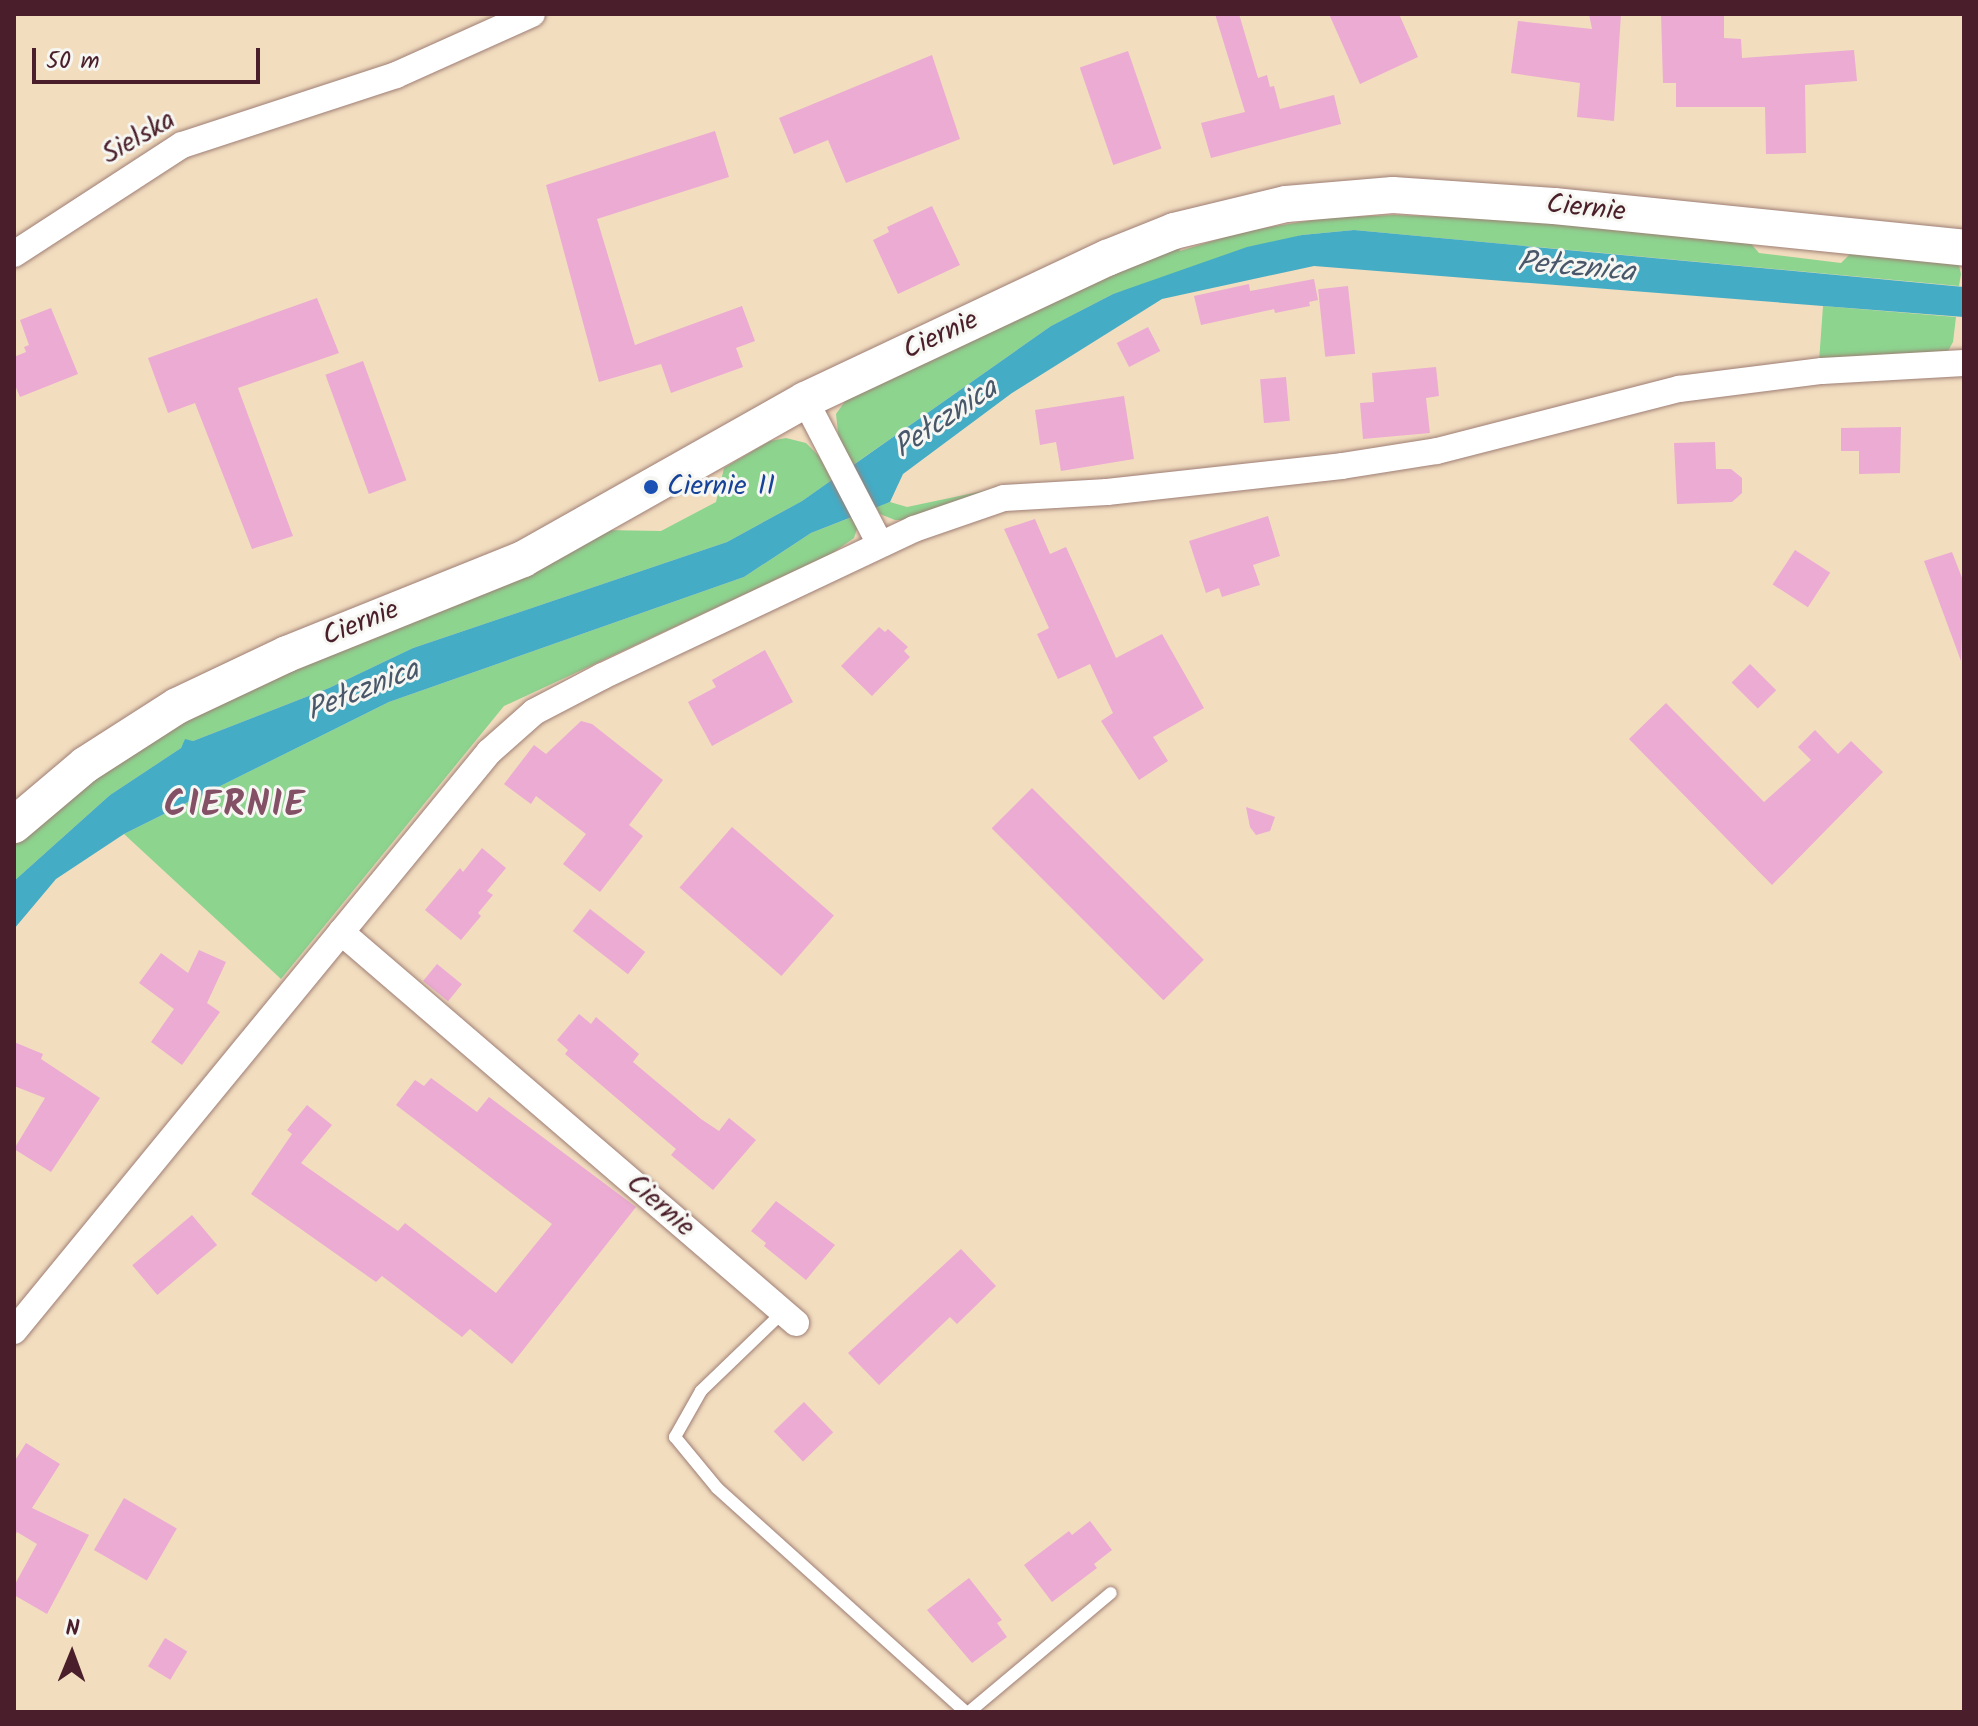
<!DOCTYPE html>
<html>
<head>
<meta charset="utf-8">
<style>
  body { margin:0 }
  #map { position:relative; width:1978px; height:1726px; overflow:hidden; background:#f2ddbf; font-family:Kalam,sans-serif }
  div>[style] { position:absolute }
  .green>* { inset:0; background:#8dd48f }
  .water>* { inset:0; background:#45acc5 }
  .building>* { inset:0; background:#ecabd3; transform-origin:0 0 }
  .roads { filter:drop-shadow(0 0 2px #9e7e75) drop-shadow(0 0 2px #9e7e75) }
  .lane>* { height:12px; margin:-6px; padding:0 6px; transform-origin:6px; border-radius:6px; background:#fff }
  .street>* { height:26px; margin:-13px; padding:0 13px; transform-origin:13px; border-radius:13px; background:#fff }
  .secondary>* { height:36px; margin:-18px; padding:0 18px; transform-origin:18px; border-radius:18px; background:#fff }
  .dots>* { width:22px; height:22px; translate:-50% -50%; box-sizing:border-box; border:4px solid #f6f6f2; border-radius:50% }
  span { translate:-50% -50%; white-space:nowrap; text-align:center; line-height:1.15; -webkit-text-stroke:6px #f6f6f2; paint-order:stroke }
  .street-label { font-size:28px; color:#4a1f2b }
  .transit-label { font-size:28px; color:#164399 }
  .left { translate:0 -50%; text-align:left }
  .water-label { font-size:30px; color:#485769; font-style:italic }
  .district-label { font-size:36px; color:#835066; font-weight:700; letter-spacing:2px }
  .frame { position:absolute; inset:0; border:16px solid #4a1f2b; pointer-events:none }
  .north { position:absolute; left:32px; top:1614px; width:80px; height:80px; -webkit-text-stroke:6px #f6f6f2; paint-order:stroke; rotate:1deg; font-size:22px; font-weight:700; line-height:32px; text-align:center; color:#4a1f2b }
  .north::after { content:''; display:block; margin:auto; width:28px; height:36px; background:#4a1f2b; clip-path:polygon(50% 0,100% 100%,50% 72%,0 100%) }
  .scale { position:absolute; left:32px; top:48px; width:228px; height:36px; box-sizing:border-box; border:4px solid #4a1f2b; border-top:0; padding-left:10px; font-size:24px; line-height:28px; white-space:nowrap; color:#4a1f2b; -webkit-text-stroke:6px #f6f6f2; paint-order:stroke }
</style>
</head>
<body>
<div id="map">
  <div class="green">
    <i style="clip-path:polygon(1394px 215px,1499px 219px,1747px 239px,1759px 253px,1841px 263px,1854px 250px,1958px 261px,1961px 274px,1959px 286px,1354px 230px,1302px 235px,1113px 294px,1051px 326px,853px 465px,839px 441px,836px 414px,851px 393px,1178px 245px,1180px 251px,1245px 231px,1326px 218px)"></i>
    <i style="clip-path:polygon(1823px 306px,1956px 317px,1953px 342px,1948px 351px,1819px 362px)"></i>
    <i style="clip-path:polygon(786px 438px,806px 443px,819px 456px,832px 480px,802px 501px,727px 542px,413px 648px,329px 688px,193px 741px,185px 740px,181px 748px,110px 795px,14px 881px,14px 844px,54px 808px,182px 719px,602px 530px,661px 531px,716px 502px,724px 468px,770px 441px)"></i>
    <i style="clip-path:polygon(1002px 487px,910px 520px,895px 520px,880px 514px,876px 507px,890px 502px,907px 507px)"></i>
    <i style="clip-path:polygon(852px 517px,858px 526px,854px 538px,831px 554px,504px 706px,281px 979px,124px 834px,389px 702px,744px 577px,811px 533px)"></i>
  </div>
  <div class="water">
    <i style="clip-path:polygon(1354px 230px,1964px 287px,1964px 317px,1314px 266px,1162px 299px,1012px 393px,903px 474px,890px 502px,811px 533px,744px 577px,389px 702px,124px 834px,56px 879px,14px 929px,14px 881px,110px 795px,181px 748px,185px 739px,193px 741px,329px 688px,413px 648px,727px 542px,802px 501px,1051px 326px,1113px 294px,1247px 247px,1302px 235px)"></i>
  </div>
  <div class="building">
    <i style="clip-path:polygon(1215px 14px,1239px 14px,1258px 78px,1267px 75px,1270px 87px,1274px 86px,1280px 109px,1334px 95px,1341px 124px,1211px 158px,1201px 123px,1245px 112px)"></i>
    <i style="clip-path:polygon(1329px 14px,1399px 14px,1418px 57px,1360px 84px)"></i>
    <i style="clip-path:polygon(1589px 14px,1621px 14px,1614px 121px,1577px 117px,1580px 83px,1511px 73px,1518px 21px,1592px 29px)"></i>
    <i style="clip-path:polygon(1661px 14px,1724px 14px,1724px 38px,1741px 39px,1742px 58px,1854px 50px,1857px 81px,1805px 85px,1806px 153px,1766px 154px,1765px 107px,1676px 107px,1676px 83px,1663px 83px)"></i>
    <i style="left:1128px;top:51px;width:103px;height:51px;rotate:71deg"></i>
    <i style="clip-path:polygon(932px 55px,960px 139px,846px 183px,828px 140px,794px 154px,779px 118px)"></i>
    <i style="clip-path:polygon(715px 131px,729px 177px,597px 219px,635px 345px,742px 306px,755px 341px,736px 348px,743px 367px,671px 393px,661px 364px,599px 382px,546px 185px)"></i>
    <i style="clip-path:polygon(932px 206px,960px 265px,898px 294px,873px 240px,889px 232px,887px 227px)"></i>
    <i style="clip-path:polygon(1314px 279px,1318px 300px,1309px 302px,1310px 306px,1275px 313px,1274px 309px,1201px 325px,1194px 296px,1249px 284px,1250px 291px)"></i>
    <i style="left:1348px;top:286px;width:68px;height:30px;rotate:84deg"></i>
    <i style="clip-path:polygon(317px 298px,339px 353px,238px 388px,293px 536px,252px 549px,195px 403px,168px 413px,148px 358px)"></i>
    <i style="clip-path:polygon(51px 308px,78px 374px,20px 397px,14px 383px,14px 357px,26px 352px,24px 347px,29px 345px,20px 320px)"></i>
    <i style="left:1148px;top:327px;width:27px;height:35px;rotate:63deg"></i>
    <i style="left:363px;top:361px;width:127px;height:40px;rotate:70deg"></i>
    <i style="clip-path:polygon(1436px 367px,1439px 396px,1426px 398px,1430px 433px,1363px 439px,1360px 403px,1374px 402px,1372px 373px)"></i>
    <i style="left:1286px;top:377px;width:44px;height:26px;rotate:85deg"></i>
    <i style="clip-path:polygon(1124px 396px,1134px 459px,1061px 471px,1056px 442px,1040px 445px,1035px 410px)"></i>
    <i style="clip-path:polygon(1901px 427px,1900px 473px,1859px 474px,1859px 451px,1841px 451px,1841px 428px)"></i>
    <i style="clip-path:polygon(1715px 442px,1716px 469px,1731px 469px,1742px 478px,1742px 493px,1732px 502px,1677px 504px,1674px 443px)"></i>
    <i style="clip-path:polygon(1268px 516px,1280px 556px,1253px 565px,1260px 585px,1222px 597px,1219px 588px,1206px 593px,1189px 541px)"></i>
    <i style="clip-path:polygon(1035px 519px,1050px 554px,1066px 547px,1116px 658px,1162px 634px,1204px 708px,1153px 737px,1168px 761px,1139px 780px,1101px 721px,1113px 713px,1090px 664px,1058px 679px,1037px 634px,1049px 628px,1004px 529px)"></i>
    <i style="left:1795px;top:550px;width:42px;height:41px;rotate:33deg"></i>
    <i style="clip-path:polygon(1952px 552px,1964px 583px,1961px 661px,1924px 561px)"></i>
    <i style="clip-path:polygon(879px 627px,885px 632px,888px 629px,908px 647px,904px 651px,910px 657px,872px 696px,841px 666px)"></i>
    <i style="clip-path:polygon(765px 650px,793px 702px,712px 746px,688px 702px,716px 687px,712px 680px)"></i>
    <i style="left:1750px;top:664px;width:37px;height:26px;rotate:45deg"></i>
    <i style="clip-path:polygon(1666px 703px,1764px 802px,1811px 760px,1798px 747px,1815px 730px,1838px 754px,1851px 741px,1883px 772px,1772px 885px,1629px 739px)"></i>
    <i style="clip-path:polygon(581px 721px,592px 724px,663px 780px,629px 825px,643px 836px,600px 892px,563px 864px,586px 834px,536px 796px,531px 804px,504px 784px,534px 745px,546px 754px)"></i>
    <i style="left:1032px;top:788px;width:243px;height:57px;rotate:45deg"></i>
    <i style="clip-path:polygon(1246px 807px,1275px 817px,1270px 831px,1256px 835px,1250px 827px)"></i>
    <i style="left:732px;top:827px;width:135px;height:80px;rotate:41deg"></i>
    <i style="clip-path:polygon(482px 848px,506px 868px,487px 891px,493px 895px,478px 913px,481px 916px,461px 940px,425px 910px,460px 868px,463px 872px)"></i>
    <i style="left:590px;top:909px;width:70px;height:28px;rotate:38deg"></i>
    <i style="clip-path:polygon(199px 950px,226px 962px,207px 1003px,220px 1012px,182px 1065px,151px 1042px,174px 1009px,139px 983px,161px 953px,188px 973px)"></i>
    <i style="left:437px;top:964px;width:32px;height:22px;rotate:39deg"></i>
    <i style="clip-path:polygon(579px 1014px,591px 1024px,596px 1017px,639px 1054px,633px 1062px,701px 1119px,719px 1131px,729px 1118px,756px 1140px,713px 1190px,671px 1155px,676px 1149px,565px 1054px,568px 1050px,557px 1040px)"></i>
    <i style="clip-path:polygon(14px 1042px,43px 1054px,41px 1059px,100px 1098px,51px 1172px,14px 1149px,45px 1098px,14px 1086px)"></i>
    <i style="clip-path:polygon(431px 1078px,477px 1112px,489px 1097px,636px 1207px,512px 1364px,470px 1329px,462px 1337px,382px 1276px,376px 1282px,251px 1194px,292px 1134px,287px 1130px,307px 1105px,332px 1125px,301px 1163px,398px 1231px,405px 1223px,496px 1293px,552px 1224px,396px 1105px,415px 1080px,424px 1086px)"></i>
    <i style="clip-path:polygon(776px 1201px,835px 1245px,806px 1280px,764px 1246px,766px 1243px,751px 1231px)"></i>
    <i style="left:192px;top:1215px;width:39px;height:78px;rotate:50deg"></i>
    <i style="clip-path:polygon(961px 1249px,996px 1286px,957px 1324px,950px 1317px,879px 1385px,848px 1353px)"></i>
    <i style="left:804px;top:1402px;width:42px;height:42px;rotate:46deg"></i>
    <i style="clip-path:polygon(26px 1443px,60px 1464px,32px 1508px,89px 1535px,47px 1614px,14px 1595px,14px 1586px,37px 1544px,17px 1532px,14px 1537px,14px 1462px)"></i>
    <i style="left:124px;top:1498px;width:61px;height:60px;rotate:30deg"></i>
    <i style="clip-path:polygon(1090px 1521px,1112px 1550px,1094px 1564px,1097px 1568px,1052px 1602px,1024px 1565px,1069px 1531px,1072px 1535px)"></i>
    <i style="clip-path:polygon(969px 1578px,1002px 1620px,997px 1623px,1007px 1637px,972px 1663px,927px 1610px)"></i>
    <i style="left:165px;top:1638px;width:26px;height:33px;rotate:31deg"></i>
  </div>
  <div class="roads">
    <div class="lane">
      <i style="left:783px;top:1312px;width:114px;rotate:136.1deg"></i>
      <i style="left:701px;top:1391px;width:53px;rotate:119.5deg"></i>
      <i style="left:675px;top:1437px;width:66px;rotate:50.5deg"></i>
      <i style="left:717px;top:1488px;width:335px;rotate:42deg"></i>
      <i style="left:969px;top:1712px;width:185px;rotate:-40deg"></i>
    </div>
    <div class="street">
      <i style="left:14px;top:254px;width:200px;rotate:-33deg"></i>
      <i style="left:182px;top:145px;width:225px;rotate:-18.1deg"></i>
      <i style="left:396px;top:75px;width:149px;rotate:-24.2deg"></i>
      <i style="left:805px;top:400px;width:162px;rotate:62.5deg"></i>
      <i style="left:341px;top:932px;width:600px;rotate:40.67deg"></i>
      <i style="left:14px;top:1331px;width:749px;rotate:-50.64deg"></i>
      <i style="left:489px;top:752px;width:60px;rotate:-41.6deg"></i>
      <i style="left:534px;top:712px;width:78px;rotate:-27.6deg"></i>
      <i style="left:603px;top:676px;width:344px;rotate:-25.3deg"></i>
      <i style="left:914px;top:529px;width:95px;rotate:-19deg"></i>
      <i style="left:1004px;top:498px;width:103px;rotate:-3.3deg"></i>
      <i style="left:1107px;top:492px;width:236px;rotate:-6.3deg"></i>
      <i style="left:1342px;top:466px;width:96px;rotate:-9deg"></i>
      <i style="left:1437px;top:451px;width:250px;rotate:-14.4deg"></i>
      <i style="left:1679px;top:389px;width:144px;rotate:-7.2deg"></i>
      <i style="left:1822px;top:371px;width:142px;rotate:-3.2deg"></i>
    </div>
    <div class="secondary">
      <i style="left:14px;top:825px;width:93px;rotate:-40.2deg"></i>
      <i style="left:85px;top:765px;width:109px;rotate:-32.7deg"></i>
      <i style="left:177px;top:706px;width:122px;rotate:-25.3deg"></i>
      <i style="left:287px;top:654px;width:254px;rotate:-21.9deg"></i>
      <i style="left:523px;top:559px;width:324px;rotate:-29.4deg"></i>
      <i style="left:805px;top:400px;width:334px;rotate:-25.2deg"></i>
      <i style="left:1107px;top:258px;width:72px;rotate:-21.9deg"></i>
      <i style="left:1174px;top:231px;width:115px;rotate:-13.6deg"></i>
      <i style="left:1286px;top:204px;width:107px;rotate:-4.8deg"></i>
      <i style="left:1393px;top:195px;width:161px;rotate:3.9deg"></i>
      <i style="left:1554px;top:206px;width:412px;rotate:5.8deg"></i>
    </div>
  </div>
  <div class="dots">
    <i style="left:651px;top:487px;background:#1a4fb4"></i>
  </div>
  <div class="street-label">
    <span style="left:139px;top:138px;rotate:-30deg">Sielska</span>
    <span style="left:1586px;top:209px;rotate:6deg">Ciernie</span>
    <span style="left:941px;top:336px;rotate:-25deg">Ciernie</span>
    <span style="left:361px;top:624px;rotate:-22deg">Ciernie</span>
    <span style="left:660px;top:1206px;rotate:41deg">Ciernie</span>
  </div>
  <div class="transit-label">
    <span class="left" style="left:667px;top:487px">Ciernie II</span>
  </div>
  <div class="water-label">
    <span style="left:1576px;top:268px;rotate:5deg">Pełcznica</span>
    <span style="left:946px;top:419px;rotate:-34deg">Pełcznica</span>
    <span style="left:363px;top:691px;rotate:-22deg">Pełcznica</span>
  </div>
  <div class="district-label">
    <span style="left:235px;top:806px">CIERNIE</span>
  </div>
  <div class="frame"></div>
  <div class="north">N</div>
  <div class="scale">50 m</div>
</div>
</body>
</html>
